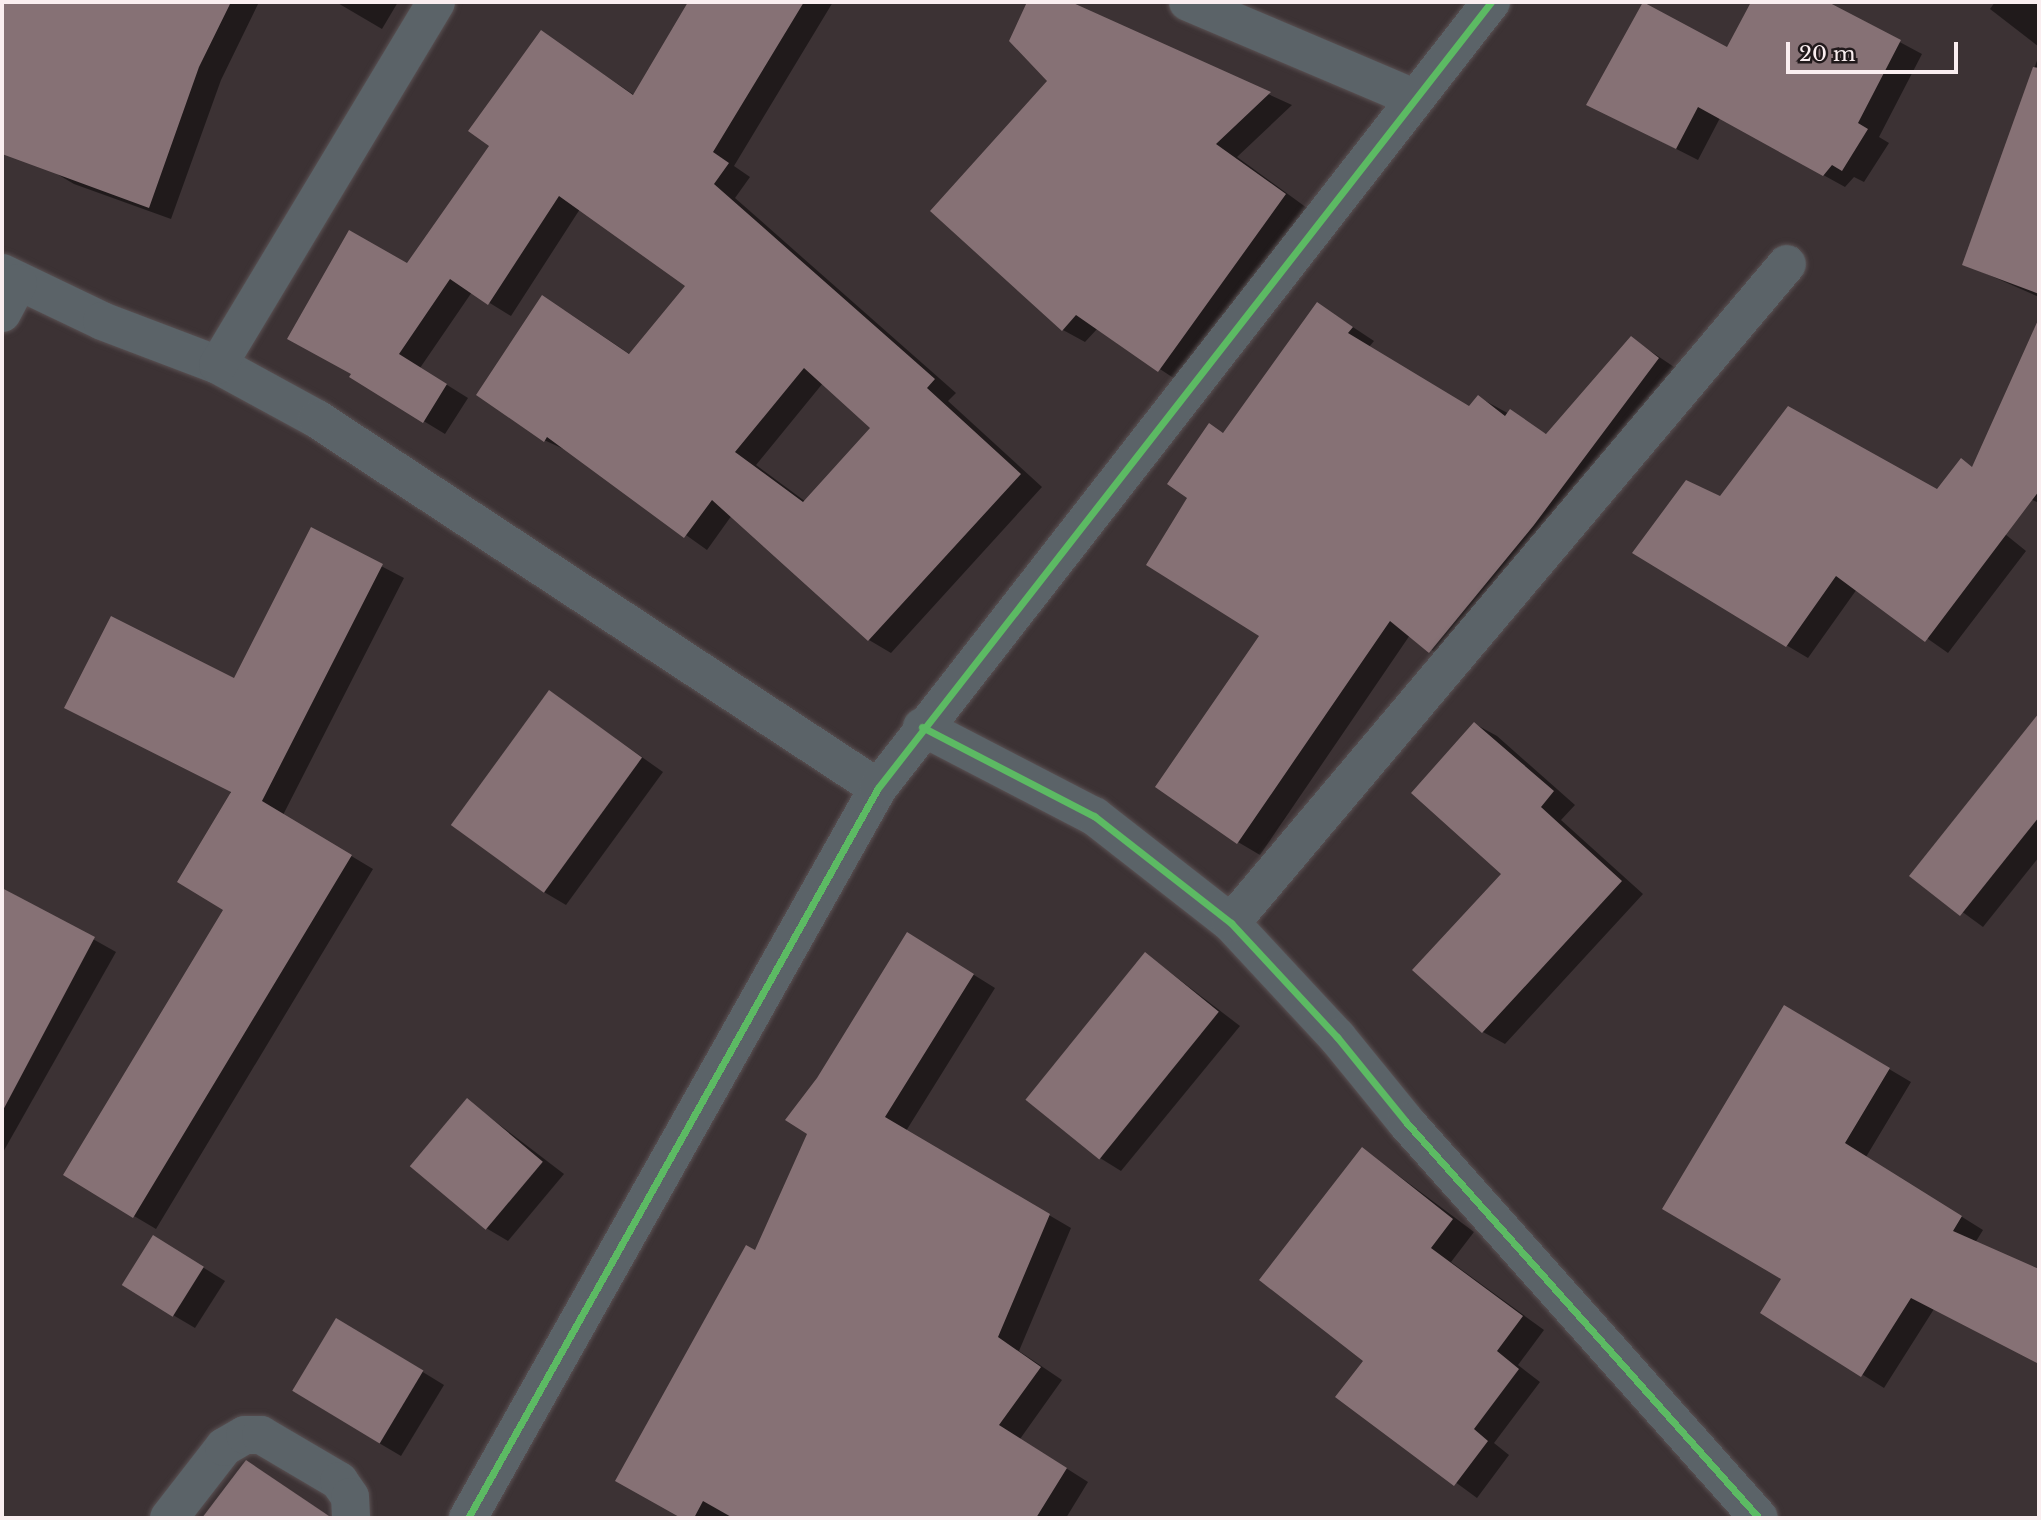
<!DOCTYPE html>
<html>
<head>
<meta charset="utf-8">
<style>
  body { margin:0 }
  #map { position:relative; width:2041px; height:1520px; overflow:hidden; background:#3c3234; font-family:"Libre Baskerville",serif }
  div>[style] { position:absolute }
  .shadow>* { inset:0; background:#0007 }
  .building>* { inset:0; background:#867175; transform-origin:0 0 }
  .roads { filter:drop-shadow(0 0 2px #5a5153) drop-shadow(0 0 2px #5a5153) }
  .minor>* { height:38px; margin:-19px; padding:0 19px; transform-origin:19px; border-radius:19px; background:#5b6368 }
  .cycleway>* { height:7px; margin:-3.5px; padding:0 3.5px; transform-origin:3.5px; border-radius:3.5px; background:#5cba63 }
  span { translate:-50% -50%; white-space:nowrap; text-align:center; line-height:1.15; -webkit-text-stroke:7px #21191b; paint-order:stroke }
  .frame { position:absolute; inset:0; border:4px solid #faeef0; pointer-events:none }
  .scale { position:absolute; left:1786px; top:42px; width:172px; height:32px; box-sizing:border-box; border:4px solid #faeef0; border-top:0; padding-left:9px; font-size:21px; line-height:24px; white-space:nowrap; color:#faeef0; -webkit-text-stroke:5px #21191b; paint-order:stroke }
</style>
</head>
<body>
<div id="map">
  <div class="shadow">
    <i style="clip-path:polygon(2px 2px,259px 2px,221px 80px,171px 219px,74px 184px,52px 171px,57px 157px,2px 134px)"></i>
    <i style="clip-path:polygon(336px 2px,398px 2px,382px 29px)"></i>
    <i style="clip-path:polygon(evenodd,690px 2px,833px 2px,734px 166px,750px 177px,735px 198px,956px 393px,948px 401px,1042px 487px,891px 653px,869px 640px,732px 515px,707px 550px,568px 451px,544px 440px,564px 310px,631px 355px,687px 286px,580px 209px,511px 316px,472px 292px,420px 368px,468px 398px,445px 434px,351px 377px,407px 265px,491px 146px,541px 32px,634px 95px,690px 2px,823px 383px,873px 428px,806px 502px,756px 465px,823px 383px)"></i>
    <i style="clip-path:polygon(1028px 2px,1067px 2px,1292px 105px,1237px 157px,1307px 208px,1181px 383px,1098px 328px,1085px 342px,1063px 330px,1050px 81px,1011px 40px)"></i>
    <i style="clip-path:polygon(1753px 2px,1825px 2px,1922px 54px,1879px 137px,1889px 143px,1864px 182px,1854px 177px,1845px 187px,1720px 118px,1698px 160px,1588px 104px,1728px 50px)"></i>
    <i style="clip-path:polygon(1995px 2px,2039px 2px,2039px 47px,1990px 9px)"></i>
    <i style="clip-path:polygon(2039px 55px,2039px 297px,1964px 264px)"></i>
    <i style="clip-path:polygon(1318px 304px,1374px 341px,1369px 347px,1470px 408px,1478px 397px,1548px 435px,1631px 338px,1680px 371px,1452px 664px,1410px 635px,1260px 855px,1238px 842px,1261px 635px,1190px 498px,1225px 434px)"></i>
    <i style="clip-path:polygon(2039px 322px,2039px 503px,1972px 471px)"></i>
    <i style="clip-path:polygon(1938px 491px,1963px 500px,2026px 551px,1948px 653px,1857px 589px,1808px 658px,1786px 645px,1721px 498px)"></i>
    <i style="clip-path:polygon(312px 530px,404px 578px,283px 815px,373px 869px,156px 1229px,65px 1175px,225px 909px,235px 681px)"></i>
    <i style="clip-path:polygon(550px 692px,663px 772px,566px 905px,544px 892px)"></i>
    <i style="clip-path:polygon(2039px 715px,2039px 857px,1983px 927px,1912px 875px)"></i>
    <i style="clip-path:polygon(1475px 724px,1497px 736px,1575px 805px,1561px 820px,1643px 894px,1505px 1044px,1483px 1032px,1504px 873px)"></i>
    <i style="clip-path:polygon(2px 888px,116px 952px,2px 1154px)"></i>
    <i style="clip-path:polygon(929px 947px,995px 988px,906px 1131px,1071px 1228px,1019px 1351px,1062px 1380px,1020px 1439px,1088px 1482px,1066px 1518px,684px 1518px,617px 1480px,756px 1252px)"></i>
    <i style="clip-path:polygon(1146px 954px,1240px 1026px,1121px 1171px,1100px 1158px)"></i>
    <i style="clip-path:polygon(1784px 1007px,1911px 1082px,1866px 1157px,1983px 1230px,1975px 1243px,2039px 1271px,2039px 1363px,1934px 1309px,1884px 1388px,1762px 1312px,1783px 1279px)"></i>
    <i style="clip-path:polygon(467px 1100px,564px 1174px,508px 1241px,486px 1228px)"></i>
    <i style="clip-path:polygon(1363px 1149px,1474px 1232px,1451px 1262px,1544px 1330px,1518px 1365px,1540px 1382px,1494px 1443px,1509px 1455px,1477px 1498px,1338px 1396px,1365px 1361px)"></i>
    <i style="clip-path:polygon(175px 1250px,225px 1281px,195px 1328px,173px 1315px)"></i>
    <i style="clip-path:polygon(359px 1333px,444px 1385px,401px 1456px,379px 1443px)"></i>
    <i style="clip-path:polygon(246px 1462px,257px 1468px,331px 1518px,204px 1518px)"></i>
  </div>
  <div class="building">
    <i style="clip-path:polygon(2px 2px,231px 2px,199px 67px,149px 208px,2px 154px)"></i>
    <i style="clip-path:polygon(evenodd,688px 2px,804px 2px,713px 152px,729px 163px,714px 184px,935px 379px,927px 388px,1021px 474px,868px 641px,712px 500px,684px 538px,547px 437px,544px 442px,476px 395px,542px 295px,629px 354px,685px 286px,559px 196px,488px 305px,450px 279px,399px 354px,447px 384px,423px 423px,349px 377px,351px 374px,287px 339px,349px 230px,407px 263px,489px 146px,468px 131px,541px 30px,633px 95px,688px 2px,804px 368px,870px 428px,803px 502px,735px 452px,804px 368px)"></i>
    <i style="clip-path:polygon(1027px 2px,1071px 2px,1271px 92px,1216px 144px,1286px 194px,1158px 372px,1076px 315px,1062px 331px,930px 211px,1047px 81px,1009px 41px)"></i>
    <i style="clip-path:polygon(1643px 2px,1727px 47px,1751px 2px,1828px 2px,1901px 40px,1858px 123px,1868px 129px,1842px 171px,1832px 165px,1823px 176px,1698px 107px,1676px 149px,1586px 105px)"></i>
    <i style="clip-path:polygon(2033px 67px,2039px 68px,2039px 294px,1962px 265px)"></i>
    <i style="clip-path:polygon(1317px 302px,1353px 327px,1348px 333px,1469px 406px,1478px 395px,1505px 416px,1510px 409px,1546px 434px,1631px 336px,1659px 358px,1534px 525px,1429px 653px,1390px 621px,1237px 844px,1155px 787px,1259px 636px,1146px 565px,1187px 498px,1167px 484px,1209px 423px,1223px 433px)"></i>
    <i style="clip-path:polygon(2039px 318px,2039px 491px,1925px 642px,1836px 576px,1786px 647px,1632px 553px,1686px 480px,1720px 496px,1788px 406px,1937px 489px,1961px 458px,1972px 467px)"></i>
    <i style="clip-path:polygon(311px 527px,383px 564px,262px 801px,352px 855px,133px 1218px,63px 1175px,223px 910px,177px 882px,231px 792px,64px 708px,111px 616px,234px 678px)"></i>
    <i style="left:549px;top:690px;width:115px;height:167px;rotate:36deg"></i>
    <i style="clip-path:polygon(2039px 713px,2039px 817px,1960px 916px,1909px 876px)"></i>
    <i style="clip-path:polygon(1474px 722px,1554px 791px,1541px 807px,1622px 881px,1482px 1033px,1412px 970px,1501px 874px,1411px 793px)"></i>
    <i style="clip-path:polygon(2px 888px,95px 937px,2px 1112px)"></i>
    <i style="clip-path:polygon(907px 932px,974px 974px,885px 1117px,1050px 1214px,998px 1337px,1041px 1367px,999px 1425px,1067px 1468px,1036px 1518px,733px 1518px,703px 1501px,694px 1518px,681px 1518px,615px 1481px,746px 1245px,755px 1250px,807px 1134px,785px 1120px,817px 1078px)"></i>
    <i style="left:1145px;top:952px;width:95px;height:190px;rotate:39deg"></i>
    <i style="clip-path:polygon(1784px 1005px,1890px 1068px,1845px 1143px,1962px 1216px,1953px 1231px,2039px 1269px,2039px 1364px,1911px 1298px,1861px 1377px,1760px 1313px,1781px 1279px,1662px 1209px)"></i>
    <i style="left:467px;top:1098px;width:99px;height:89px;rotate:40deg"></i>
    <i style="clip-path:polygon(1362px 1147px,1453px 1219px,1431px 1248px,1523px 1316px,1497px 1351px,1519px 1369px,1474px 1429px,1488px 1441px,1454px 1486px,1335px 1397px,1363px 1361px,1259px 1280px)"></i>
    <i style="left:153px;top:1235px;width:60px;height:59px;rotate:32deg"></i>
    <i style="left:336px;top:1318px;width:102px;height:85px;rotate:31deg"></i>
    <i style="clip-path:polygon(246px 1460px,329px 1516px,329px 1518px,202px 1518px)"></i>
  </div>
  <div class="roads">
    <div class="minor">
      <i style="left:1188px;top:2px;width:243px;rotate:23deg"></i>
      <i style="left:2px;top:273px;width:111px;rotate:25.6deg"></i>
      <i style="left:102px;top:321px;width:124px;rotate:20.8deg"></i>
      <i style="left:218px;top:365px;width:113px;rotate:28.6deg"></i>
      <i style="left:317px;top:419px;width:671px;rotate:33.34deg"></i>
      <i style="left:2px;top:313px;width:34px;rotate:-62deg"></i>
      <i style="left:218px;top:365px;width:423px;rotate:-59deg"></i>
      <i style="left:922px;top:727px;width:194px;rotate:27.4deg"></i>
      <i style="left:1094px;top:816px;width:174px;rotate:38deg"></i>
      <i style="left:1231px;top:923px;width:156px;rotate:47.1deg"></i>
      <i style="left:1337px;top:1037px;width:109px;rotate:50.9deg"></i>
      <i style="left:1406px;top:1122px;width:530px;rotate:48.29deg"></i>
      <i style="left:1231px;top:923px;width:862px;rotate:-49.85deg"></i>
      <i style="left:169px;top:1518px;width:90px;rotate:-52.2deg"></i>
      <i style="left:224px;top:1447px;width:24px;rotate:-30deg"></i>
      <i style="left:245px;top:1435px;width:16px"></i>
      <i style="left:261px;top:1435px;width:91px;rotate:30.5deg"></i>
      <i style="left:339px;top:1481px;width:19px;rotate:55deg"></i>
      <i style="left:350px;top:1497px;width:21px;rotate:87deg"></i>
      <i style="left:468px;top:1518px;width:837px;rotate:-60.68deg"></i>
      <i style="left:878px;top:788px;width:997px;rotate:-52.05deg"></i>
    </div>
  </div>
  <div class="cycleway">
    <i style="left:922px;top:727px;width:194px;rotate:27.4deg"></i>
    <i style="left:1094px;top:816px;width:174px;rotate:38deg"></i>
    <i style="left:1231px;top:923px;width:156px;rotate:47.1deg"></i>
    <i style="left:1337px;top:1037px;width:109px;rotate:50.9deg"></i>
    <i style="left:1406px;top:1122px;width:530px;rotate:48.29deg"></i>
    <i style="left:468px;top:1518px;width:837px;rotate:-60.68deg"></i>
    <i style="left:878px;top:788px;width:997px;rotate:-52.05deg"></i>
  </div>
  <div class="frame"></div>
  <div class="scale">20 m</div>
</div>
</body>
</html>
